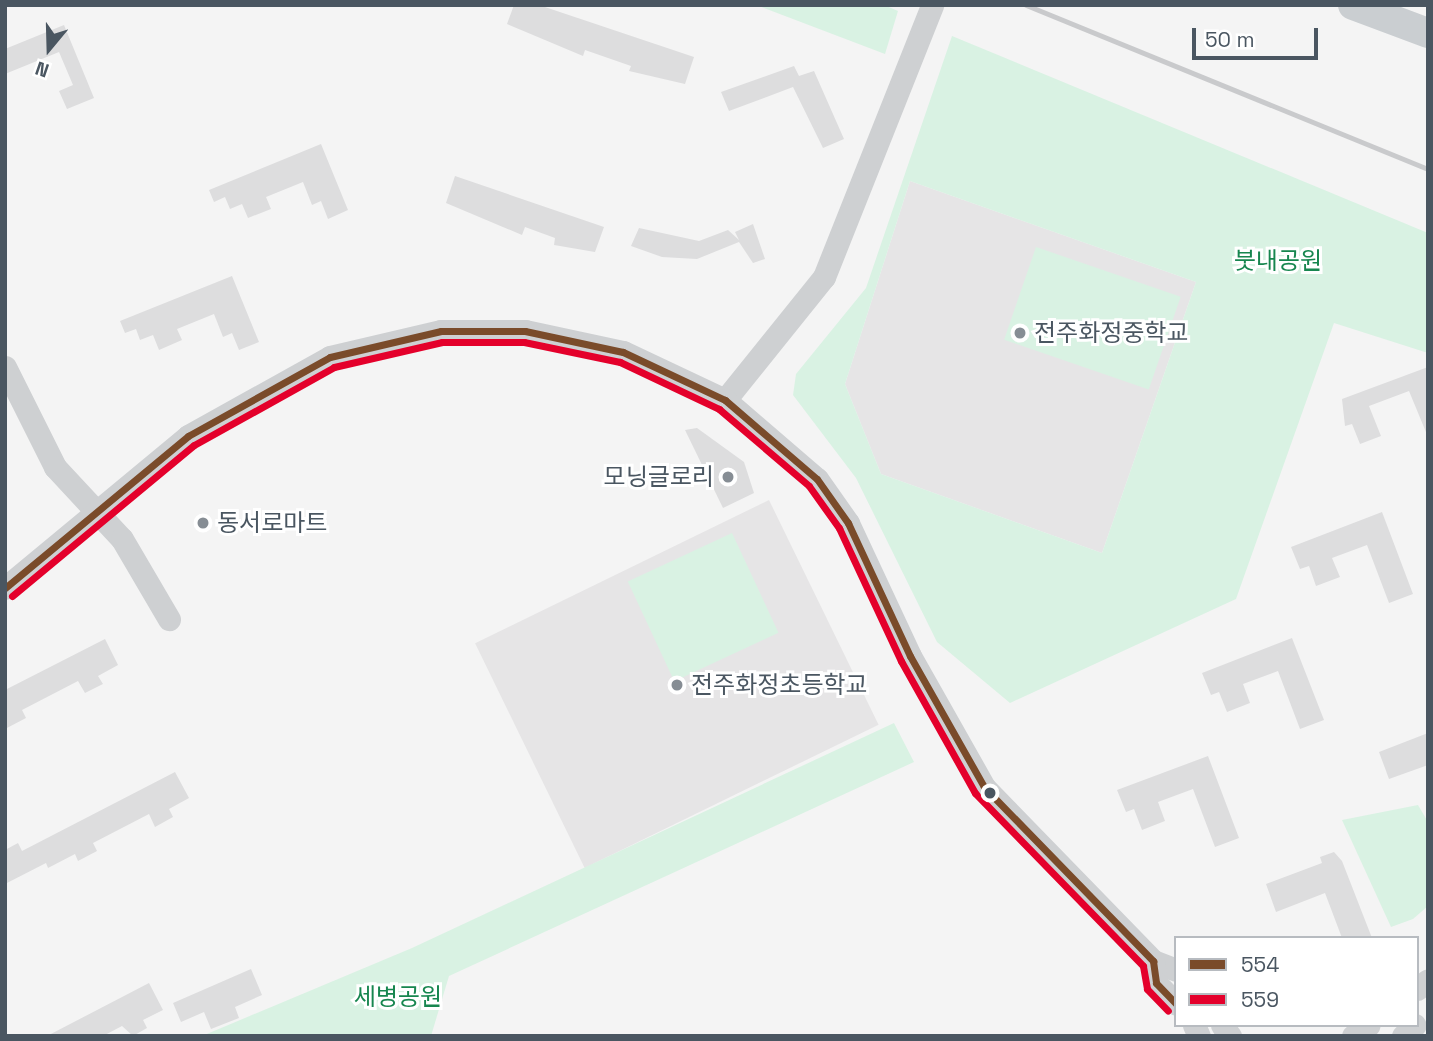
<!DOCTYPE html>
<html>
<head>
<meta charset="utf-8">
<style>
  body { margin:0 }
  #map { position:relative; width:1433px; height:1041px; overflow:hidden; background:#f4f4f4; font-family:"Space Grotesk","Noto Sans KR",sans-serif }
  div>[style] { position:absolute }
  .education>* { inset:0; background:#e6e5e6; transform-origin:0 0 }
  .green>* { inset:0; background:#d9f2e3; transform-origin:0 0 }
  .building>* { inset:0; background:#ddddde }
  .minor>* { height:23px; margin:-11.5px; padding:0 11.5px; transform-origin:11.5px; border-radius:11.5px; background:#ced0d2 }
  .major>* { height:30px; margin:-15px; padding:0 15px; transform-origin:15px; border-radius:15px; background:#caced1 }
  .rail>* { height:5px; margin:-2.5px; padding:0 2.5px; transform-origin:2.5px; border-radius:2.5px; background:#c9cacc }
  .bus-1>* { height:7px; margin:-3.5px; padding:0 3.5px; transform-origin:3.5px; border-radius:3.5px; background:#7a4b2a }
  .bus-2>* { height:7px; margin:-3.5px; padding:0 3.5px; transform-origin:3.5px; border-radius:3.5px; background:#e4002b }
  .dots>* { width:19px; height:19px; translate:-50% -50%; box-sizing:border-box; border:4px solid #fff; border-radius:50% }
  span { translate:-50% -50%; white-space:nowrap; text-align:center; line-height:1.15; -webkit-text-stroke:6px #fff; paint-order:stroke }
  .park-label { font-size:24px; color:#17864f }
  .poi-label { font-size:24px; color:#4a5661 }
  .left { translate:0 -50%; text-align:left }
  .right { translate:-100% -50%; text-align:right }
  .frame { position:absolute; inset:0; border:7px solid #4a5661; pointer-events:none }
  .legend { position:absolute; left:1174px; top:936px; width:245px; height:91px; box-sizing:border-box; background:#fff; border:2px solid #b7bbc0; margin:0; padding:9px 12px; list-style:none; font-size:21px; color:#4a5661 }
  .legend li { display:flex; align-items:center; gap:14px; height:35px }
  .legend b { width:35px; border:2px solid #b7bbc0 }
  .north { position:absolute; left:14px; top:14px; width:70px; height:70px; -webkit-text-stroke:5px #fff; paint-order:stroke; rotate:199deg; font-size:19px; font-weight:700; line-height:28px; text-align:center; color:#4a5661 }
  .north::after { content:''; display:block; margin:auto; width:24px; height:32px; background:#4a5661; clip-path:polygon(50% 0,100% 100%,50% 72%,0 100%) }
  .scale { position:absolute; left:1192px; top:28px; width:126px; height:32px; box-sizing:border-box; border:4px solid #4a5661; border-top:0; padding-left:9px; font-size:21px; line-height:24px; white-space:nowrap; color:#4a5661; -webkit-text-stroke:5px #fff; paint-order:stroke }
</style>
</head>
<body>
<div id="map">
  <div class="education">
    <i style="clip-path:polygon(910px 181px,1196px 282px,1102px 553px,881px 474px,845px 384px)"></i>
    <i style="left:769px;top:500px;width:250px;height:327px;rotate:64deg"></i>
  </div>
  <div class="green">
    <i style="clip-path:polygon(756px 5px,884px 5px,898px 11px,885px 54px)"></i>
    <i style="clip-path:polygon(evenodd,952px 36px,1428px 233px,1428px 353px,1334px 323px,1236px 599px,1010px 703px,937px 642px,856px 478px,793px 395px,796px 374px,866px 288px,952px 36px,910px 181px,1196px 282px,1102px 553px,881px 474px,845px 384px,910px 181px)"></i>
    <i style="left:1036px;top:247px;width:153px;height:98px;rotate:19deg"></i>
    <i style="left:732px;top:533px;width:110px;height:115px;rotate:65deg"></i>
    <i style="clip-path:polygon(894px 723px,914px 762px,449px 976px,431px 1036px,202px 1036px,412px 948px)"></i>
    <i style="clip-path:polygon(1418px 805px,1428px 822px,1428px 906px,1413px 919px,1391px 927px,1342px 820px)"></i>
  </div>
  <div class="building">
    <i style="clip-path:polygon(514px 5px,539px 5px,694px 57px,685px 84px,629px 71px,631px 66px,585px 50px,583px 56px,507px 24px)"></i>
    <i style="clip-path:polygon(64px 25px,94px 98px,67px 109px,59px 91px,73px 85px,59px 52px,5px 74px,5px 49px)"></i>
    <i style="clip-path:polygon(794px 66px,799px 76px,814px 71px,844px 139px,823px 148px,793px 87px,729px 111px,721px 92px)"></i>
    <i style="clip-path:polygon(321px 144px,348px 210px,328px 219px,321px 201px,312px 205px,303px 182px,266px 197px,271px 209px,248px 218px,242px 204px,230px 209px,225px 197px,214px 202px,209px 190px)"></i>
    <i style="clip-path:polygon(455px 176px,604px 227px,595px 252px,554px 245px,555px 238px,525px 227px,522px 235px,446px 203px)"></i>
    <i style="clip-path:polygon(753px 224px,765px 259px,753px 263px,739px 242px,697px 259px,662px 257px,631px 246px,639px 228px,699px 241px,728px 230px,739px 240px,735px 232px)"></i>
    <i style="clip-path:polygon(232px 276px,259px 342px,239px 350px,232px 333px,223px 337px,214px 314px,177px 329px,182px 340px,159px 350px,153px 335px,140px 340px,136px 329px,125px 333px,120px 321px)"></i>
    <i style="clip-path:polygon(1428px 367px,1428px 437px,1409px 391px,1369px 406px,1381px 436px,1360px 444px,1352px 424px,1345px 426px,1342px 399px)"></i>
    <i style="clip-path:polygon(697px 428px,744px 462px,754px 493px,723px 508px,685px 430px)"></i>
    <i style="clip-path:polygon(1382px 512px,1413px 594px,1389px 603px,1367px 545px,1332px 558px,1340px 577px,1316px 586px,1309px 566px,1300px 569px,1291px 547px)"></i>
    <i style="clip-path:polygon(1292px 638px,1324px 720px,1300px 729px,1278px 671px,1243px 684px,1250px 703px,1227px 712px,1219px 692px,1211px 695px,1202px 673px)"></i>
    <i style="clip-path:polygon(105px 639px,118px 665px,98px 676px,103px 684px,85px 693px,78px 681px,22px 710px,26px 718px,5px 729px,5px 690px)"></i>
    <i style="clip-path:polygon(1428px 733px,1428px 765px,1389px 779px,1379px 752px)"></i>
    <i style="clip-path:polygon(1208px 756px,1239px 838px,1215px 847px,1193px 789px,1158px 802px,1165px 821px,1142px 830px,1134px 809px,1126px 812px,1117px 790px)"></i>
    <i style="clip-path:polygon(175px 772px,189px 798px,169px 809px,173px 817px,155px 827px,149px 814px,93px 843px,97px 851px,78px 861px,75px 854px,48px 868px,46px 863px,5px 884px,5px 850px,18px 843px,22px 851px)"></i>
    <i style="clip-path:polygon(1334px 852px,1342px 861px,1372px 938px,1342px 938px,1325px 893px,1276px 912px,1266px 884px,1322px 863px,1320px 857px)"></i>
    <i style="clip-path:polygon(251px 969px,262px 995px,235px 1007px,239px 1018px,211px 1029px,204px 1012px,181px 1022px,173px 1003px)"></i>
    <i style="clip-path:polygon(149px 983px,163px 1010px,143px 1020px,147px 1028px,133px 1036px,122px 1026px,103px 1036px,47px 1036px)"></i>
  </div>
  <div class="minor">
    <i style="left:5px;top:367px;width:112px;rotate:63.4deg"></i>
    <i style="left:55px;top:467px;width:98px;rotate:47.1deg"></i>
    <i style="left:122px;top:539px;width:93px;rotate:59.6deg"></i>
    <i style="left:725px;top:400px;width:158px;rotate:-51.2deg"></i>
    <i style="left:824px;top:277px;width:293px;rotate:-68.3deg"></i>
    <i style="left:5px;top:588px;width:238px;rotate:-39.7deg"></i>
    <i style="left:188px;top:436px;width:162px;rotate:-29.1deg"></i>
    <i style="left:330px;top:357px;width:114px;rotate:-13.2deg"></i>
    <i style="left:441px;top:331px;width:84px"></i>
    <i style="left:525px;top:331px;width:100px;rotate:12.1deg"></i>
    <i style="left:623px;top:352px;width:113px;rotate:25.2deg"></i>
    <i style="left:725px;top:400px;width:121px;rotate:40.7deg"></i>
    <i style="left:817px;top:479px;width:54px;rotate:54.8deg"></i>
    <i style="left:848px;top:523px;width:147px;rotate:65deg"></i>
    <i style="left:910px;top:656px;width:150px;rotate:60.5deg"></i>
    <i style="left:984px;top:787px;width:243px;rotate:45.8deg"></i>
    <i style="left:1153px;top:961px;width:25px;rotate:21deg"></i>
    <i style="left:1153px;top:961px;width:22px;rotate:82deg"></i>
    <i style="left:1156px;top:983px;width:29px;rotate:46deg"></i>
    <i style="left:1417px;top:989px;width:14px;rotate:-39deg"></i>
    <i style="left:1194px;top:1025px;width:12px;rotate:66deg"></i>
    <i style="left:1222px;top:1025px;width:14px;rotate:54deg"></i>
    <i style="left:1353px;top:1036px;width:19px;rotate:-35deg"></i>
    <i style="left:1403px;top:1036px;width:16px;rotate:-43deg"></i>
  </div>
  <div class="major">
    <i style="left:1353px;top:5px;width:80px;rotate:20.5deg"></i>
  </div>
  <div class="rail">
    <i style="left:1026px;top:5px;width:434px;rotate:22.2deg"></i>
  </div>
  <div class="bus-1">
    <i style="left:5px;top:588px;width:238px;rotate:-39.7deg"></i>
    <i style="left:188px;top:436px;width:162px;rotate:-29.1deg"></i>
    <i style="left:330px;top:357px;width:114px;rotate:-13.2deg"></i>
    <i style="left:441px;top:331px;width:84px"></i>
    <i style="left:525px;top:331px;width:100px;rotate:12.1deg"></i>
    <i style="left:623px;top:352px;width:113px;rotate:25.2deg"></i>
    <i style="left:725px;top:400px;width:121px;rotate:40.7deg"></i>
    <i style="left:817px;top:479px;width:54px;rotate:54.8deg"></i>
    <i style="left:848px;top:523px;width:147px;rotate:65deg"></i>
    <i style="left:910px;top:656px;width:150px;rotate:60.5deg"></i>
    <i style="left:984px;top:787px;width:243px;rotate:45.8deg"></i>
    <i style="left:1153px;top:961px;width:22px;rotate:82deg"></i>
    <i style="left:1156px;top:983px;width:29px;rotate:46deg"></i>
  </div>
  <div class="bus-2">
    <i style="left:12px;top:596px;width:236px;rotate:-39.7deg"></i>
    <i style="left:194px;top:445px;width:160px;rotate:-29.1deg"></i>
    <i style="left:334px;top:367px;width:111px;rotate:-13deg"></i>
    <i style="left:442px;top:342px;width:82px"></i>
    <i style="left:524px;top:342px;width:98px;rotate:11.8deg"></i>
    <i style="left:620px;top:362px;width:110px;rotate:25.4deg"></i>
    <i style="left:719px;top:409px;width:118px;rotate:40.5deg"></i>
    <i style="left:809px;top:486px;width:52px;rotate:54.5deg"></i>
    <i style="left:839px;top:528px;width:147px;rotate:65deg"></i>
    <i style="left:901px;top:661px;width:151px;rotate:60.7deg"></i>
    <i style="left:975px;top:793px;width:241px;rotate:45.8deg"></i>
    <i style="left:1143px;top:966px;width:23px;rotate:80deg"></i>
    <i style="left:1147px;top:989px;width:30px;rotate:46deg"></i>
  </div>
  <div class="dots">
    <i style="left:1020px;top:333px;background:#868d94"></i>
    <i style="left:728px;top:477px;background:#868d94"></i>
    <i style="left:203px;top:523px;background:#868d94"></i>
    <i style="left:677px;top:685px;background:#868d94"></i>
    <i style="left:990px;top:793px;background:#4a5661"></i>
  </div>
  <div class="park-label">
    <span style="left:1278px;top:261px">붓내공원</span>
    <span style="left:398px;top:997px">세병공원</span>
  </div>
  <div class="poi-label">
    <span class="left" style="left:1034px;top:333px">전주화정중학교</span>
    <span class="right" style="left:714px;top:477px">모닝글로리</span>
    <span class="left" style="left:217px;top:523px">동서로마트</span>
    <span class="left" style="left:691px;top:685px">전주화정초등학교</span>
  </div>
  <div class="frame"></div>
  <ul class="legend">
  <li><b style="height:9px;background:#7a4b2a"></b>554</li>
  <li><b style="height:9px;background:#e4002b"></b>559</li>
  </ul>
  <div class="north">N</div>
  <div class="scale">50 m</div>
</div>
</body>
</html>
